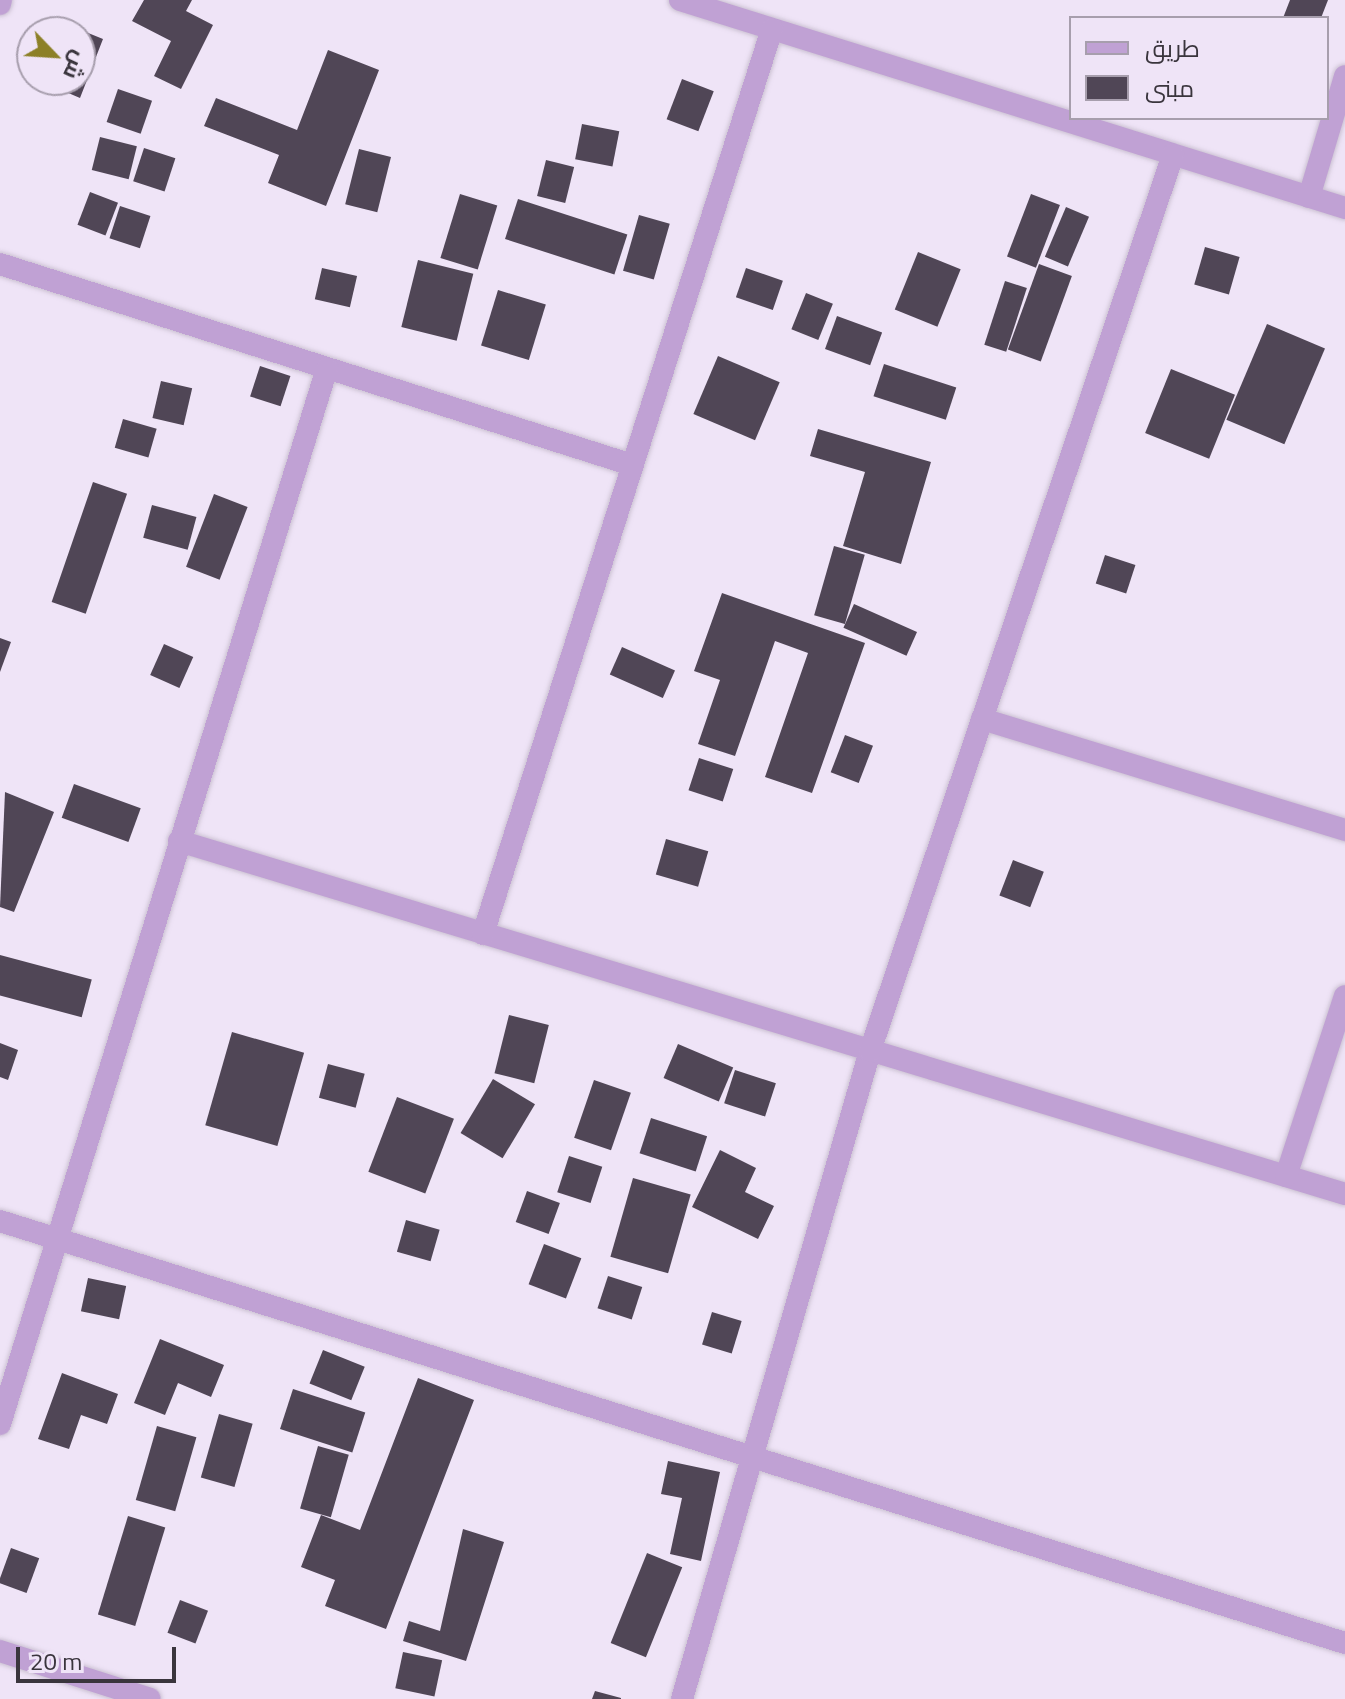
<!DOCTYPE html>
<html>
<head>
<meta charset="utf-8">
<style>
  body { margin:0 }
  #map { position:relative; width:1345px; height:1699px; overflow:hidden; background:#efe4f7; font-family:"Titillium Web",Cairo,sans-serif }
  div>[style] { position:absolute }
  .building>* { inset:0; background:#504656; transform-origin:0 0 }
  .roads { filter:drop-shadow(0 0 2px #cbc1d2) drop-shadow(0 0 2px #cbc1d2) }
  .minor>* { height:22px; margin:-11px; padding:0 11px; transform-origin:11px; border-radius:11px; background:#c0a1d4 }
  span { translate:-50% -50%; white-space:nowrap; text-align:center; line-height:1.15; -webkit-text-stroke:8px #efe4f7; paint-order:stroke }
  .legend { position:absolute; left:1069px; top:16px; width:260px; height:104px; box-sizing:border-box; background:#efe4f7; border:2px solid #a79ead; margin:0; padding:10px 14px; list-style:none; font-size:24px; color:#3a353d }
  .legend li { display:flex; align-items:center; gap:16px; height:40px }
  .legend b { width:40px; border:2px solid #a79ead }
  .north { position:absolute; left:16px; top:16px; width:80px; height:80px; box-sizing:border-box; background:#efe4f7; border:2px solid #a79ead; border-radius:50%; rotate:115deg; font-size:22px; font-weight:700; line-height:32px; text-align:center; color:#3a353d }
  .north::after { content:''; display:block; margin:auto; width:28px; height:36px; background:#8c8027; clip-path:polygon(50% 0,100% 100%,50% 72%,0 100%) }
  .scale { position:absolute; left:16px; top:1647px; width:160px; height:36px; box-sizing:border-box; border:4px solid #3a353d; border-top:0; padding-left:10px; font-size:24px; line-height:28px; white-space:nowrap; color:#3a353d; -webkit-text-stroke:6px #efe4f7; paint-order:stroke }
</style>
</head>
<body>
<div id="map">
  <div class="building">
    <i style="clip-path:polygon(144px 0,192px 0,186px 11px,213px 25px,181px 89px,154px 76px,171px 41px,132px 21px)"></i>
    <i style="clip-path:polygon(1290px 0,1328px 0,1321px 18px,1283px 18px)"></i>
    <i style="clip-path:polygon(61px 22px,103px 39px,80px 98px,38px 80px,80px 80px,80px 32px,56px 32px)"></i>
    <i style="clip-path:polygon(328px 50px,379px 70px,326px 206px,268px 183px,279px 155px,204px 126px,216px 98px,297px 130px)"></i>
    <i style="left:682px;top:79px;width:34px;height:43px;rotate:21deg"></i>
    <i style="left:118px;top:89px;width:36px;height:35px;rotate:19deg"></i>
    <i style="left:582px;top:124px;width:38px;height:36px;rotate:11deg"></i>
    <i style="left:100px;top:137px;width:38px;height:34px;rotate:14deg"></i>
    <i style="left:144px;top:148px;width:33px;height:35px;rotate:18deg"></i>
    <i style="left:359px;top:149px;width:33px;height:57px;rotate:14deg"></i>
    <i style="left:546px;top:160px;width:29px;height:37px;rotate:14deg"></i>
    <i style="left:90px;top:192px;width:30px;height:35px;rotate:21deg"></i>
    <i style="left:460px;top:194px;width:39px;height:67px;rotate:17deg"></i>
    <i style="left:1031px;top:194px;width:31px;height:67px;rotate:21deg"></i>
    <i style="left:518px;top:199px;width:115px;height:42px;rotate:18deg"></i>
    <i style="left:120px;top:206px;width:32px;height:34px;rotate:18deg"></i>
    <i style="left:1066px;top:207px;width:25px;height:54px;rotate:23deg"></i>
    <i style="left:639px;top:215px;width:32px;height:58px;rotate:16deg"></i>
    <i style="left:1205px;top:247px;width:36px;height:39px;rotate:16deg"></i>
    <i style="left:918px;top:252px;width:46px;height:62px;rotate:22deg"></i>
    <i style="left:418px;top:260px;width:57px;height:69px;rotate:14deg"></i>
    <i style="left:1039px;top:264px;width:35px;height:91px;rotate:20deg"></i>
    <i style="left:322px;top:268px;width:36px;height:32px;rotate:13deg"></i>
    <i style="left:746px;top:268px;width:39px;height:31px;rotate:19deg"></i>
    <i style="left:1005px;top:281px;width:23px;height:67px;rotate:18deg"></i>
    <i style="left:498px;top:290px;width:50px;height:58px;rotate:17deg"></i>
    <i style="left:806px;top:293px;width:29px;height:39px;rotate:22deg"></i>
    <i style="left:837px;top:316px;width:48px;height:35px;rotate:20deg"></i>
    <i style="left:1267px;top:324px;width:63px;height:104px;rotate:23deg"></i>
    <i style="left:718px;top:356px;width:67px;height:63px;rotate:23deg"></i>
    <i style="left:884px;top:364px;width:76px;height:34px;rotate:18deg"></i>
    <i style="left:260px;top:366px;width:32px;height:32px;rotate:18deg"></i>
    <i style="left:1171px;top:369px;width:69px;height:69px;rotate:22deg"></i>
    <i style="left:161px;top:381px;width:32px;height:38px;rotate:13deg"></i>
    <i style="left:123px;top:419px;width:35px;height:30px;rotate:16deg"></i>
    <i style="clip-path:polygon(818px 429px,931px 462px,901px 564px,843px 546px,865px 472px,810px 456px)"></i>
    <i style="left:93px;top:482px;width:36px;height:127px;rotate:19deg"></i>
    <i style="left:214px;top:494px;width:36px;height:78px;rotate:21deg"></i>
    <i style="left:152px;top:505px;width:46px;height:34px;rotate:15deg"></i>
    <i style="left:834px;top:546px;width:32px;height:72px;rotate:16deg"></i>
    <i style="left:1105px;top:555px;width:32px;height:30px;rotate:18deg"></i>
    <i style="clip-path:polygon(722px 593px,865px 643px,812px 793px,765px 777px,808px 653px,775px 641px,735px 756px,698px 744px,720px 680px,694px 671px)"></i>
    <i style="left:854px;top:604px;width:69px;height:26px;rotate:24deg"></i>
    <i style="clip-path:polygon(0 638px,11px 642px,0 672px)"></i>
    <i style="left:164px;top:644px;width:32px;height:34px;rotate:24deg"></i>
    <i style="left:622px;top:647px;width:58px;height:30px;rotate:24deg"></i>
    <i style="left:845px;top:735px;width:30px;height:40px;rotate:21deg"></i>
    <i style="left:699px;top:758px;width:36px;height:34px;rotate:18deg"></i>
    <i style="left:74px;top:784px;width:71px;height:36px;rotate:20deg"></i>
    <i style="clip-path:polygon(5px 792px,54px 812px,14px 912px,0 907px)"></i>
    <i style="left:666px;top:839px;width:44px;height:37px;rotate:16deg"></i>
    <i style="left:1013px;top:860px;width:33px;height:38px;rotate:21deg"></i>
    <i style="left:0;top:955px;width:95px;height:39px;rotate:15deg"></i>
    <i style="left:509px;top:1015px;width:41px;height:60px;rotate:14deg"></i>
    <i style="left:232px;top:1032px;width:75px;height:97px;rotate:16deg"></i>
    <i style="clip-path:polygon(0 1043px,18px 1050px,8px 1080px,0 1077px)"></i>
    <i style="left:678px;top:1044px;width:60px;height:37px;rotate:23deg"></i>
    <i style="left:328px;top:1064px;width:38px;height:35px;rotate:15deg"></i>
    <i style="left:735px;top:1070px;width:43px;height:35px;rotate:18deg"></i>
    <i style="left:493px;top:1079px;width:49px;height:63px;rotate:31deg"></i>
    <i style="left:594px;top:1080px;width:39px;height:61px;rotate:19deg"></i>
    <i style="left:397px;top:1097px;width:61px;height:80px;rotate:21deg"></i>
    <i style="left:651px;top:1118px;width:59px;height:37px;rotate:18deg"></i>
    <i style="clip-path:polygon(720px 1150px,756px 1168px,745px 1192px,774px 1206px,758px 1239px,692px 1207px)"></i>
    <i style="left:569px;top:1156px;width:35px;height:38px;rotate:18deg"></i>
    <i style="left:633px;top:1178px;width:60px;height:82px;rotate:16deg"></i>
    <i style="left:527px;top:1191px;width:35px;height:33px;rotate:20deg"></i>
    <i style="left:406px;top:1220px;width:35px;height:33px;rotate:16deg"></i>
    <i style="left:544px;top:1244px;width:40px;height:43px;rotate:21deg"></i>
    <i style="left:608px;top:1276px;width:36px;height:34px;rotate:18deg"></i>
    <i style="left:88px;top:1278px;width:39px;height:34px;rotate:12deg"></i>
    <i style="left:712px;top:1312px;width:31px;height:34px;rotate:17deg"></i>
    <i style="clip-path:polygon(160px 1339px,224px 1365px,211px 1397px,178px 1383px,165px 1415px,134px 1403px)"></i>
    <i style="left:323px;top:1350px;width:45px;height:36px;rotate:22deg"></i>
    <i style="clip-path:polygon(62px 1373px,118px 1394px,107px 1424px,81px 1415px,69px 1449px,38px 1439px)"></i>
    <i style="clip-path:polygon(418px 1378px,474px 1400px,386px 1629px,325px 1606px,335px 1580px,301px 1567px,321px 1515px,360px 1530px)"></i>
    <i style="left:293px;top:1389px;width:76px;height:42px;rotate:18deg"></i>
    <i style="left:219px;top:1414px;width:35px;height:66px;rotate:16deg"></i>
    <i style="left:157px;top:1426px;width:41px;height:77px;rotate:16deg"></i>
    <i style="left:318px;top:1446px;width:32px;height:65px;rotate:16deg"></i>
    <i style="clip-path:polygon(668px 1461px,720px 1472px,701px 1561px,670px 1554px,682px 1498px,661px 1494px)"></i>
    <i style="left:128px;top:1516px;width:39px;height:103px;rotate:17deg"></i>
    <i style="clip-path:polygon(463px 1529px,504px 1542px,466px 1661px,403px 1641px,409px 1621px,440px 1631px)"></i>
    <i style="left:11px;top:1548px;width:30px;height:37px;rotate:20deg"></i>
    <i style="left:647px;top:1553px;width:38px;height:97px;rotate:22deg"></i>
    <i style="left:180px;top:1600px;width:30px;height:35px;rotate:21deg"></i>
    <i style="left:403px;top:1652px;width:40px;height:37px;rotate:12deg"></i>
    <i style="clip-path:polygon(595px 1691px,621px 1698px,621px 1699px,592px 1699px)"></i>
  </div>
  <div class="roads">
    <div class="minor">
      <i style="left:680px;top:0;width:697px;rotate:17.37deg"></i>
      <i style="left:0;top:4px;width:4px;rotate:-76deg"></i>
      <i style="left:1309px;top:197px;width:126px;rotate:-73.4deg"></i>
      <i style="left:0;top:264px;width:663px;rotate:17.64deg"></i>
      <i style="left:982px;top:719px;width:380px;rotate:17deg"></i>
      <i style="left:179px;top:841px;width:1218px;rotate:16.84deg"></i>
      <i style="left:483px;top:934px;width:950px;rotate:-72.29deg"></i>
      <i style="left:1286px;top:1176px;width:189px;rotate:-71.9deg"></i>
      <i style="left:0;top:1221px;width:1410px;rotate:17.42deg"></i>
      <i style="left:0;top:1424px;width:1105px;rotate:-72.79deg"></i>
      <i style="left:0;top:1651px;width:157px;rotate:17.7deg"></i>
      <i style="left:682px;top:1699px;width:675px;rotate:-73.82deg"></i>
      <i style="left:870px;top:1051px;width:946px;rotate:-71.32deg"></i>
    </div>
  </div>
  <ul class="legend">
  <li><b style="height:10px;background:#c0a1d4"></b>طريق</li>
  <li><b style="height:22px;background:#504656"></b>مبنى</li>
  </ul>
  <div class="north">ش</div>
  <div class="scale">20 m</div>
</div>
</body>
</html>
